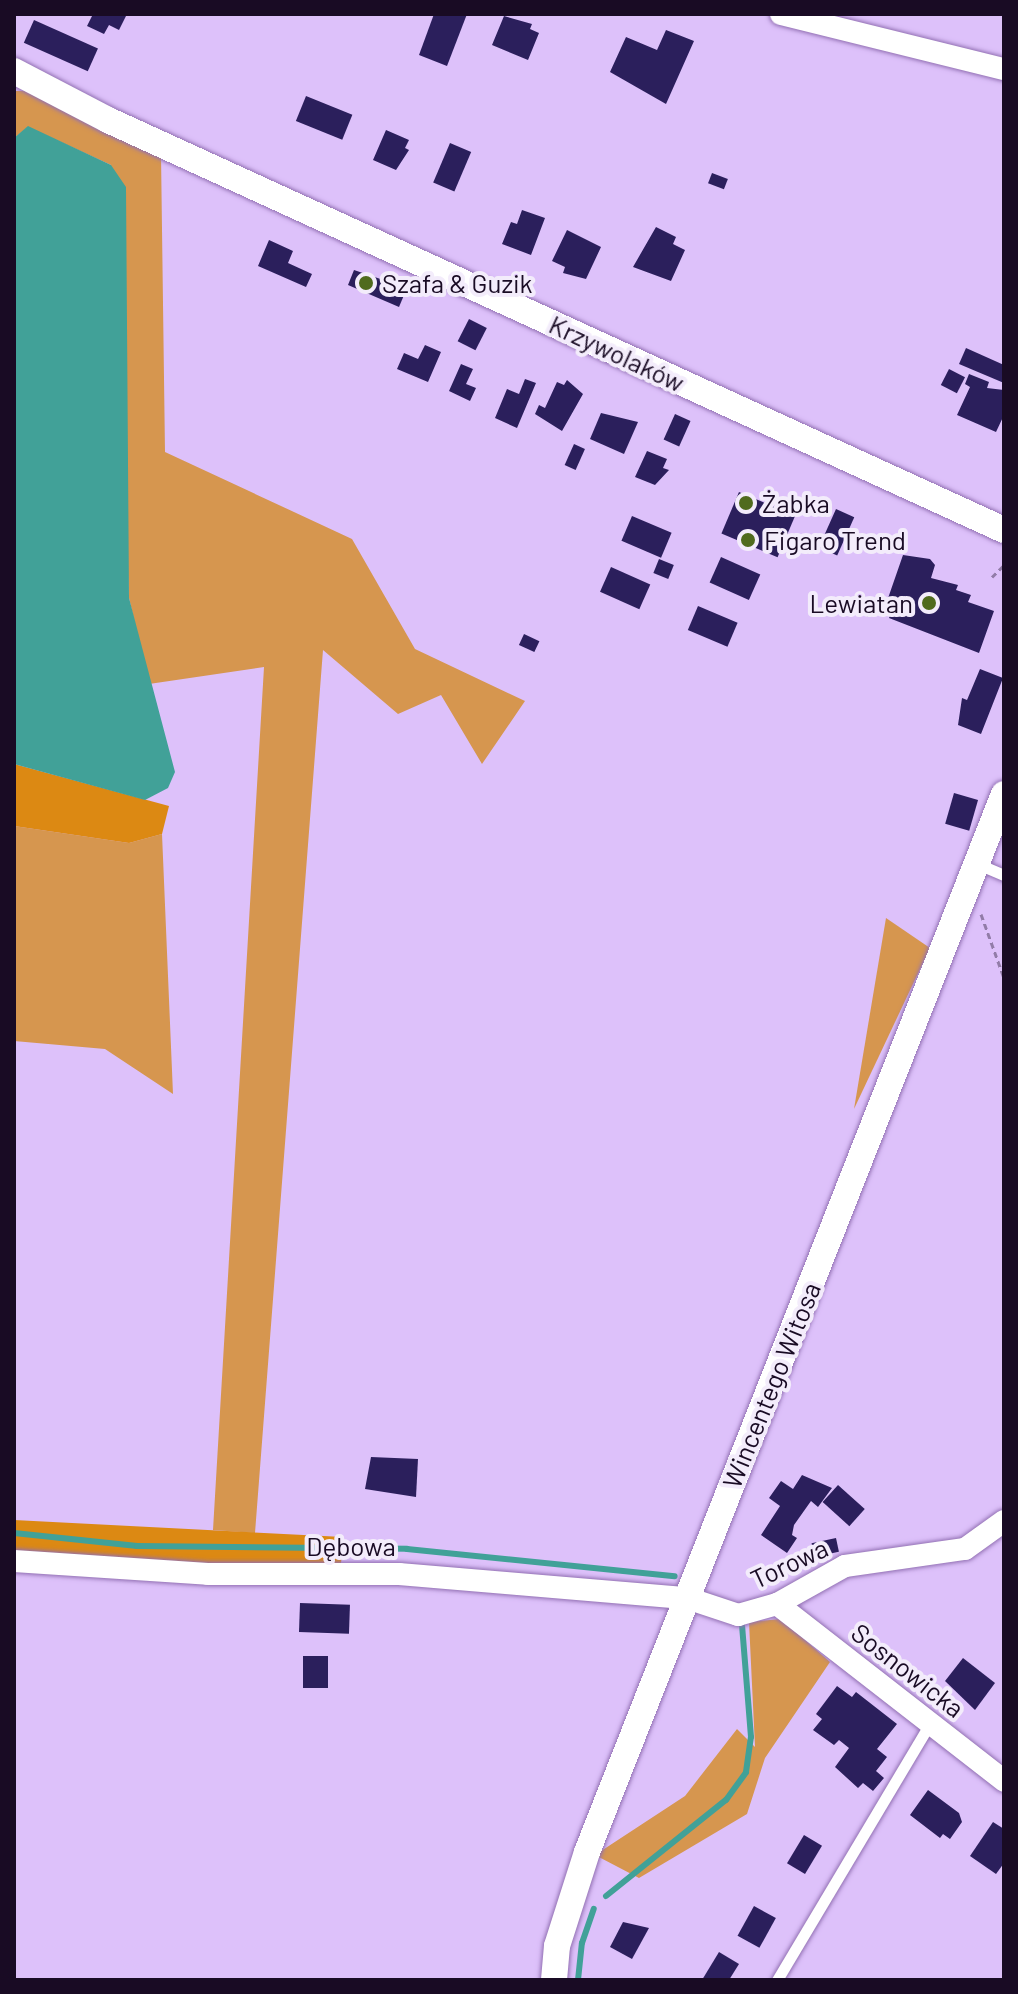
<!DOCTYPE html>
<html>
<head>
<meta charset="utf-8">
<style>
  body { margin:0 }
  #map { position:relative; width:1018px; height:1994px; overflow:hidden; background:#ddc1fa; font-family:Barlow,sans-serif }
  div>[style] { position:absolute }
  .green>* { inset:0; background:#d6964f }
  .forest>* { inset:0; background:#dc8913 }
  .water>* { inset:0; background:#41a198 }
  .stream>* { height:6px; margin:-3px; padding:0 3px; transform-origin:3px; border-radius:3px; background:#41a198 }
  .building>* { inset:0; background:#2b1f5c; transform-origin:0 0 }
  .path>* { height:3px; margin-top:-1.5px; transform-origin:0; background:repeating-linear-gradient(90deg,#927ca8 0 6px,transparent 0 10px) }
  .roads { filter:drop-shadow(0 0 2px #9270b3) drop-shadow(0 0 2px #9270b3) }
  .service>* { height:11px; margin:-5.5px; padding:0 5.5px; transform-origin:5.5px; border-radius:5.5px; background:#fff }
  .minor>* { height:22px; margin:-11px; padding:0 11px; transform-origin:11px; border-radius:11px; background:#fff }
  .tertiary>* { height:26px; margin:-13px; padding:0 13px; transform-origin:13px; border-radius:13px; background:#fff }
  .dots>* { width:22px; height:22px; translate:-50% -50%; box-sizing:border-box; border:4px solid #f3ecfb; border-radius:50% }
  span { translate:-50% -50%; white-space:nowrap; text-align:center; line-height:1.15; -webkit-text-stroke:8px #f3ecfb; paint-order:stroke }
  .poi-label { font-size:26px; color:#190b24 }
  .left { translate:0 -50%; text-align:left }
  .right { translate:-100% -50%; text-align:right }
  .street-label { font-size:26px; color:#190b24 }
  .frame { position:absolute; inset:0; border:16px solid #190b24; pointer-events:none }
</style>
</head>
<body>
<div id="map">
  <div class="green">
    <i style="clip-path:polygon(14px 91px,25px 91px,161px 154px,165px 452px,352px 539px,415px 649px,525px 701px,482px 764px,441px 695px,398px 714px,323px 650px,255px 1533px,213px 1530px,264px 667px,149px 684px,129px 598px,111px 165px,28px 127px,14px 138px)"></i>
    <i style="clip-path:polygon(14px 826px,129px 843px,162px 834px,173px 1094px,105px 1049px,14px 1041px)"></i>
    <i style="clip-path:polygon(886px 918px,930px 948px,854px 1109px)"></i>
    <i style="clip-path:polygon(781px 1619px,830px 1662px,765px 1758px,747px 1814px,639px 1878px,595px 1855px,685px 1796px,737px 1729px,755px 1747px,749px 1622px)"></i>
  </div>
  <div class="forest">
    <i style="clip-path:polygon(14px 764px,169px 806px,162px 834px,129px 843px,14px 826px)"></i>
    <i style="clip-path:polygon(14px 1520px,343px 1537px,341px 1564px,208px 1567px,14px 1554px)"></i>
  </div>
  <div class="water">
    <i style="clip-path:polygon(28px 126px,111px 165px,126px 187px,129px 598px,175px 772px,168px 788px,145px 800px,14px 764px,14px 138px)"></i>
  </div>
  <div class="stream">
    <i style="left:14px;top:1533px;width:124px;rotate:6deg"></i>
    <i style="left:137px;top:1546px;width:270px;rotate:0.6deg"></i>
    <i style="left:407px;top:1549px;width:269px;rotate:5.8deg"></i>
    <i style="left:606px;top:1896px;width:154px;rotate:-38.7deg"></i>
    <i style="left:726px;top:1800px;width:34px;rotate:-54deg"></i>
    <i style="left:746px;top:1772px;width:35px;rotate:-82deg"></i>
    <i style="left:751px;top:1737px;width:113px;rotate:-94.6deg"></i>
    <i style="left:578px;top:1980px;width:37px;rotate:-84deg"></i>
    <i style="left:582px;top:1943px;width:36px;rotate:-71deg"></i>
  </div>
  <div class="building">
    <i style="clip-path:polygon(93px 14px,127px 14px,119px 30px,109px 25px,104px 34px,87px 26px)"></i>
    <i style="clip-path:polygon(434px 14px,467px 14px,447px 66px,419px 55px)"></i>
    <i style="clip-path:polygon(504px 16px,532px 24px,530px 29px,539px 33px,528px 60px,492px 45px)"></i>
    <i style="left:34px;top:20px;width:70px;height:25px;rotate:24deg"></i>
    <i style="clip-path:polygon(666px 30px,694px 41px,666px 104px,610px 72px,626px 37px,657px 50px)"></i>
    <i style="left:306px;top:96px;width:50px;height:27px;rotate:22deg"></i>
    <i style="clip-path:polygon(386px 130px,409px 140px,405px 148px,409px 150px,396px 170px,373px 160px)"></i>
    <i style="left:450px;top:143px;width:23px;height:43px;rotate:23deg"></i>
    <i style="left:712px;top:173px;width:17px;height:11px;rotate:21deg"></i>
    <i style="clip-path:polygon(522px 210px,545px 218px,531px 255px,502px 244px,511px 222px,517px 224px)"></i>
    <i style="clip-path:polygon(656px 227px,676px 237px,673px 244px,685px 250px,671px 281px,633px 267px)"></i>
    <i style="clip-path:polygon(567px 230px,601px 247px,586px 279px,563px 273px,565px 267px,552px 261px)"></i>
    <i style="clip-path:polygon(269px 240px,293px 251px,288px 263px,312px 274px,306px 287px,258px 266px)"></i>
    <i style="clip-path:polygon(354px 270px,407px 288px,399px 307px,348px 285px)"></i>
    <i style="left:469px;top:319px;width:20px;height:25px;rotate:27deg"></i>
    <i style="clip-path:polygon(425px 345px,441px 352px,428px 382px,397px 369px,404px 353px,418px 359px)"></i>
    <i style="clip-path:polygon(966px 348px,1004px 365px,1004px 383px,959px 364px)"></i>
    <i style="clip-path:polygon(461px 364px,473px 369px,466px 384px,476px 388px,470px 401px,449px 391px)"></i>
    <i style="left:949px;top:369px;width:18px;height:18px;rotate:27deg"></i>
    <i style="clip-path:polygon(969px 374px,989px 382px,987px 388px,1004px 390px,1004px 415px,996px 432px,957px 415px,970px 387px,965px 384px)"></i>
    <i style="clip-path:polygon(525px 379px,536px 383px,517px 428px,495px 418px,507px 389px,519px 394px)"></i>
    <i style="clip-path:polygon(567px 380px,583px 394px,562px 431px,535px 414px,539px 405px,545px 408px,557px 382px,564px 385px)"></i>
    <i style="clip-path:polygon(601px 413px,638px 422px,624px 454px,590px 439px)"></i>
    <i style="left:675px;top:414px;width:17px;height:28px;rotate:24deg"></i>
    <i style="left:574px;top:444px;width:12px;height:23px;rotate:24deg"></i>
    <i style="clip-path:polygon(647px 451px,667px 459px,663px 468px,669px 470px,655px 485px,635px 477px)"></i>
    <i style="left:739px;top:492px;width:61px;height:45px;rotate:23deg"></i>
    <i style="left:836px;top:509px;width:20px;height:42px;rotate:24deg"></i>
    <i style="left:632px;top:516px;width:43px;height:27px;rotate:23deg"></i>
    <i style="clip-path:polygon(903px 555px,930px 559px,935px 565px,931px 578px,958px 585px,956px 590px,971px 595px,968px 602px,994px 611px,979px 653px,889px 618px,893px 607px,886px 604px)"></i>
    <i style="left:721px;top:557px;width:43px;height:28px;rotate:24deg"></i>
    <i style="left:659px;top:559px;width:16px;height:15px;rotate:22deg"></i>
    <i style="left:611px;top:567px;width:43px;height:27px;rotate:24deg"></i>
    <i style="left:862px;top:600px;width:13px;height:13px;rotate:23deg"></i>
    <i style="left:698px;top:606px;width:43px;height:26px;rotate:23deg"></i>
    <i style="left:524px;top:634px;width:17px;height:12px;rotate:25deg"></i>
    <i style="clip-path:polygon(980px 669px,1003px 678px,981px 734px,958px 725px,962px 698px,967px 700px)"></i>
    <i style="left:954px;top:793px;width:25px;height:32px;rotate:16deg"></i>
    <i style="clip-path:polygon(371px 1457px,418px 1459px,416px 1497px,365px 1489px)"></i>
    <i style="clip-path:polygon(802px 1475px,832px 1488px,818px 1507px,811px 1501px,794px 1525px,792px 1535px,797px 1538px,787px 1553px,761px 1535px,780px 1506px,769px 1498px,781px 1481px,793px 1489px)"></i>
    <i style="left:838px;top:1485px;width:36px;height:23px;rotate:42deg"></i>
    <i style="left:836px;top:1538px;width:14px;height:25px;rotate:78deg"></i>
    <i style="left:300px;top:1603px;width:50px;height:29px;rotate:2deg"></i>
    <i style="left:303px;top:1656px;width:25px;height:32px"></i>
    <i style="clip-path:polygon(963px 1658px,995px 1683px,975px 1710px,945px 1681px)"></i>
    <i style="clip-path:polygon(837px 1686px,852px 1697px,856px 1692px,897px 1724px,877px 1749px,887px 1757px,876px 1771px,884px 1778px,873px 1791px,863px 1783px,858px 1788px,835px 1767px,849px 1748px,839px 1740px,834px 1745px,813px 1730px,822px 1719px,816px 1714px)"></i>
    <i style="clip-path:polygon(928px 1790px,959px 1813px,962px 1822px,950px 1839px,943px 1834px,940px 1838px,910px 1815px)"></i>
    <i style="clip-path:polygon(993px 1822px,1004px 1829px,1004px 1863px,996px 1874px,970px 1856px)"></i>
    <i style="left:804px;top:1835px;width:21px;height:33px;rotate:31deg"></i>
    <i style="left:754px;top:1906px;width:25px;height:34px;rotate:29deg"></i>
    <i style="clip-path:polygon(623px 1922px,649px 1928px,632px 1959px,610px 1947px)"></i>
    <i style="clip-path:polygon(719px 1952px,739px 1964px,729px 1980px,702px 1980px)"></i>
  </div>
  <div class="path">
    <i style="left:992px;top:577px;width:17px;rotate:-45deg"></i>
    <i style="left:1003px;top:666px;width:1px;rotate:45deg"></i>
    <i style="left:981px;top:914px;width:68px;rotate:70.2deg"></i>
  </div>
  <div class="roads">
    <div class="service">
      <i style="left:978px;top:864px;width:28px;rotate:23deg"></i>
      <i style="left:777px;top:1980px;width:299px;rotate:-59.2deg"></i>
    </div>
    <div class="minor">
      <i style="left:781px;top:14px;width:230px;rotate:13.9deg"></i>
      <i style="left:14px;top:1561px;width:194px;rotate:3.8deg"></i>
      <i style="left:208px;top:1574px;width:191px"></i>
      <i style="left:399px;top:1574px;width:289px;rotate:4.8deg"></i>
      <i style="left:687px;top:1598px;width:54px;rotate:18.4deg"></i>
      <i style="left:738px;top:1615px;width:41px;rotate:-15.8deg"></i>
      <i style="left:777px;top:1604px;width:78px;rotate:-29.2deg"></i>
      <i style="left:845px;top:1566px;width:121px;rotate:-8.1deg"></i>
      <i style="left:965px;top:1549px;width:48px;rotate:-35.7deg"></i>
      <i style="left:777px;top:1604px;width:288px;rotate:37.9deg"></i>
    </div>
    <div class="tertiary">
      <i style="left:14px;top:71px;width:106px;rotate:27.5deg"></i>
      <i style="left:108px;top:120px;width:985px;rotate:24.59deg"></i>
      <i style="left:554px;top:1980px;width:34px;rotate:-85deg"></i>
      <i style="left:557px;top:1946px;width:99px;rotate:-72.3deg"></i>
      <i style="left:587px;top:1852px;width:1137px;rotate:-68.49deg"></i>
    </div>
  </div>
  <div class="dots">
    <i style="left:366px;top:283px;background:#506b1e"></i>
    <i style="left:746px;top:503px;background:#506b1e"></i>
    <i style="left:748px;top:540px;background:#506b1e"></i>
    <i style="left:929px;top:603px;background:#506b1e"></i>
  </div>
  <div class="poi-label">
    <span class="left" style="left:382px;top:283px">Szafa &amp; Guzik</span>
    <span class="left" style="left:762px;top:503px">Żabka</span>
    <span class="left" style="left:764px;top:540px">Figaro Trend</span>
    <span class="right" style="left:913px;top:603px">Lewiatan</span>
  </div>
  <div class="street-label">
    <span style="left:617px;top:353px;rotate:25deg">Krzywolaków</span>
    <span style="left:771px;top:1385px;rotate:-68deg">Wincentego Witosa</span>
    <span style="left:351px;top:1546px">Dębowa</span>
    <span style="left:789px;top:1563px;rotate:-25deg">Torowa</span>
    <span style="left:908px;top:1670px;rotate:38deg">Sosnowicka</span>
  </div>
  <div class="frame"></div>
</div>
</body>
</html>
